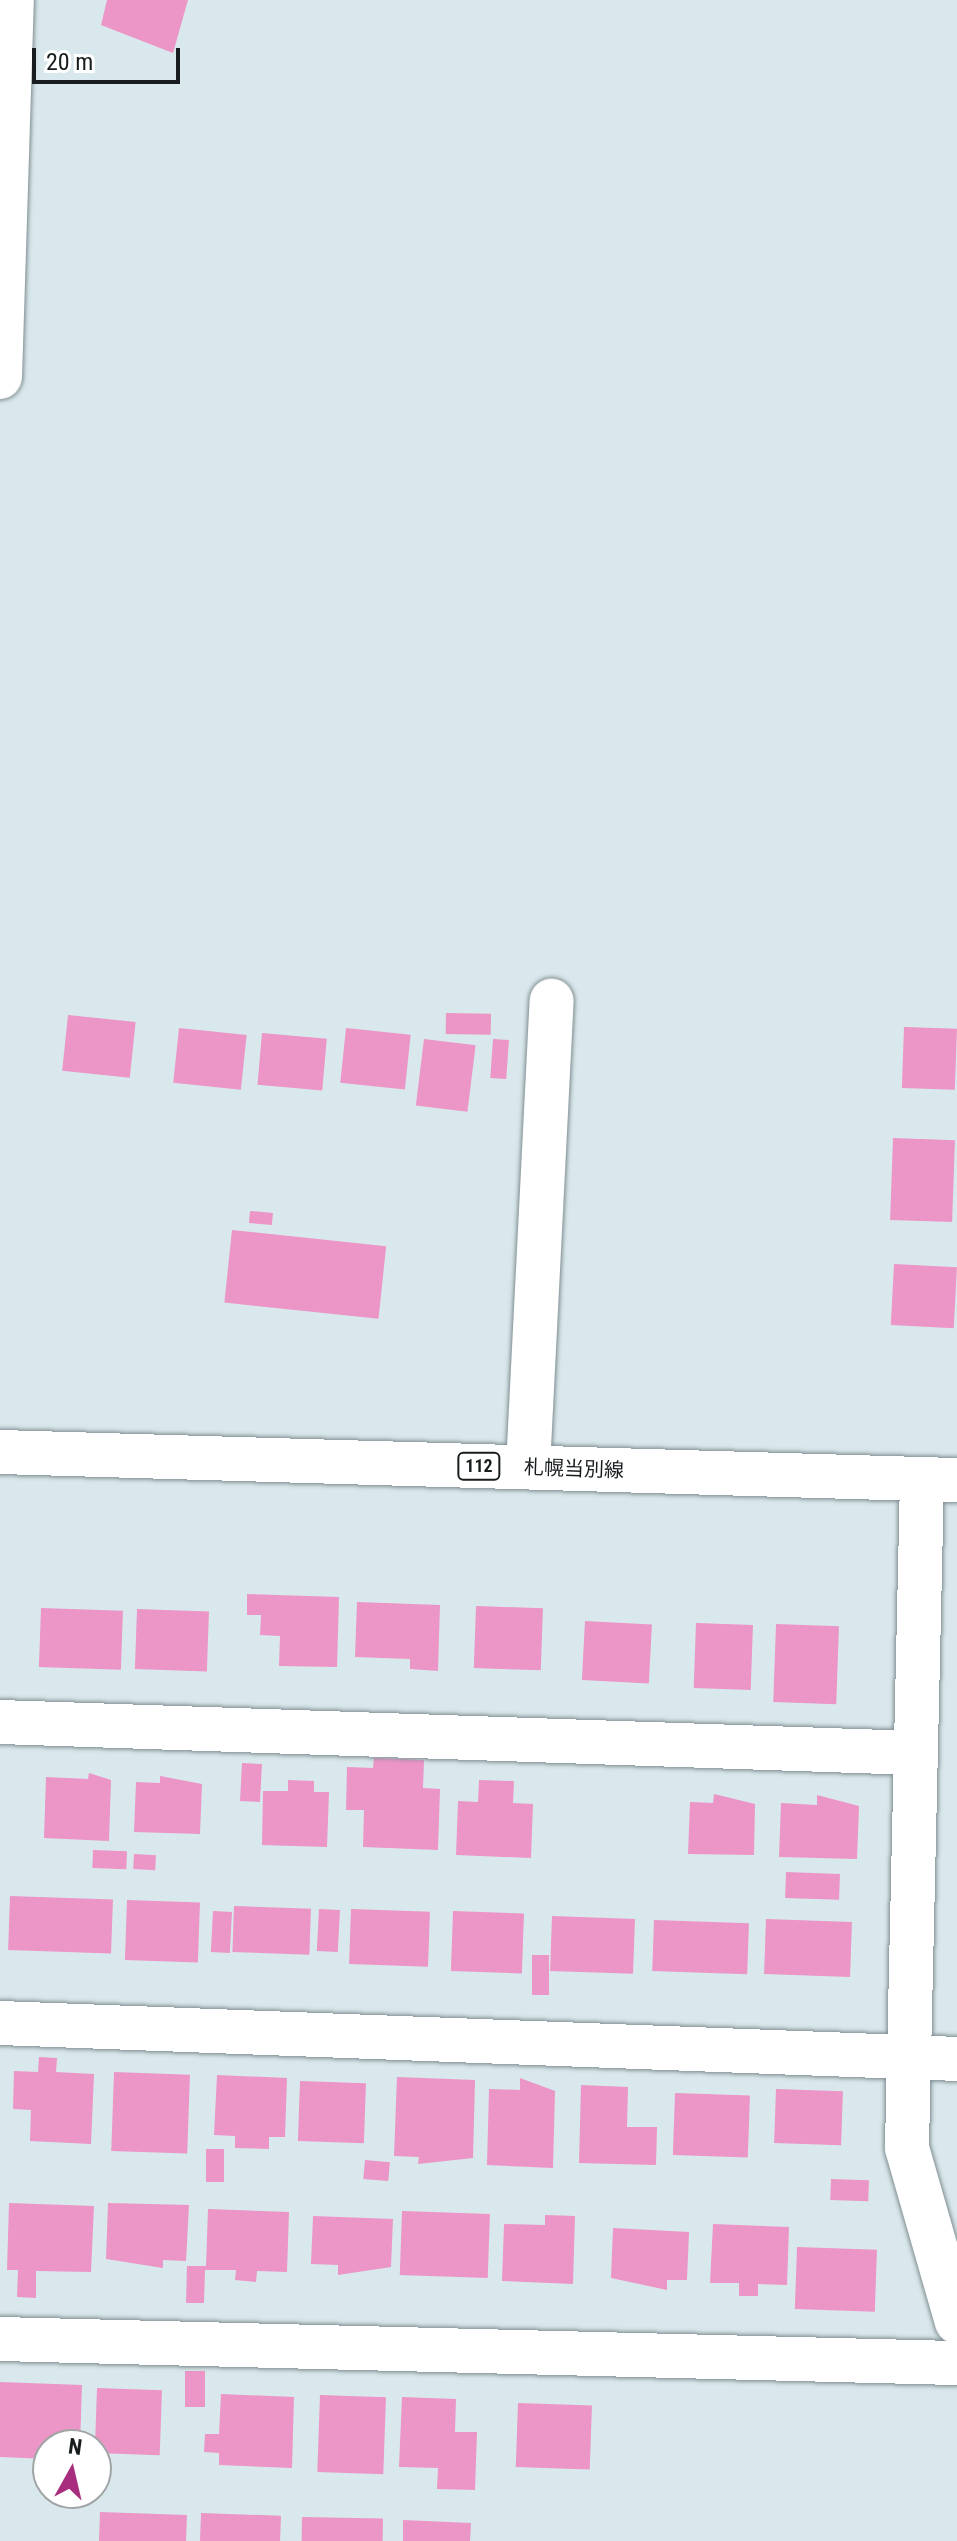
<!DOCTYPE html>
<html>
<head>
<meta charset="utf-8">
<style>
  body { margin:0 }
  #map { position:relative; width:957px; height:2541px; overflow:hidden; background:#d9e8ec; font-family:"Roboto Condensed","Noto Sans JP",sans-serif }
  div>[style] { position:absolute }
  .building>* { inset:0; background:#ec95c7; transform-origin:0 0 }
  .roads { filter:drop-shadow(0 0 2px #808e92) drop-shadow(0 0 2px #808e92) }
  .minor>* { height:44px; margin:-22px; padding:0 22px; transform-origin:22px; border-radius:22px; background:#fff }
  .major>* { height:44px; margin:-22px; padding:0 22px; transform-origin:22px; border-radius:22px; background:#fff }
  span { translate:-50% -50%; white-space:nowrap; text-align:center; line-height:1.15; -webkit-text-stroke:6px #fff; paint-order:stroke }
  .shield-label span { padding:2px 6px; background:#fff; border:2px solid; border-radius:6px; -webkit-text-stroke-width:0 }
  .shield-label { font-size:18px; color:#171d1e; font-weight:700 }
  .street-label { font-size:20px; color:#171d1e }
  .north { position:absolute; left:32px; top:2429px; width:80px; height:80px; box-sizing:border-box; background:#fff; border:2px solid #a2a5a5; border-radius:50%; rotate:8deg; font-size:22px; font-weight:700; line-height:32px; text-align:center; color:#171d1e }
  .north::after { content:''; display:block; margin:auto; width:28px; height:36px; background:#a92d7f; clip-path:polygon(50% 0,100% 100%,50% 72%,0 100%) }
  .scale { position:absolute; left:32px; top:48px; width:148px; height:36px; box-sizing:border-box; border:4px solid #171d1e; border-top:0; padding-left:10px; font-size:24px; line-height:28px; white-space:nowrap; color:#171d1e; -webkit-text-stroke:6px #fff; paint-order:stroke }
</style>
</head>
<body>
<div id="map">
  <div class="building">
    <i style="clip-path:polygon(107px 0,188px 0,173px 53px,101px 25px)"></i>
    <i style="left:446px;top:1013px;width:45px;height:21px;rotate:1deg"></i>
    <i style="left:68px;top:1015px;width:68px;height:56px;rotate:6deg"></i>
    <i style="left:904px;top:1027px;width:53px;height:61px;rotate:2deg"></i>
    <i style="left:179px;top:1028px;width:68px;height:55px;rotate:6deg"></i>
    <i style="left:346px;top:1028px;width:65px;height:55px;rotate:6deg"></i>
    <i style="left:262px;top:1033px;width:65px;height:52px;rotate:5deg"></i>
    <i style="left:424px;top:1039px;width:52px;height:67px;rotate:7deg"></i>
    <i style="left:493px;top:1039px;width:16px;height:39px;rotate:4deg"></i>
    <i style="left:893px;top:1138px;width:62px;height:82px;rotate:2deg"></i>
    <i style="left:250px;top:1211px;width:23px;height:12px;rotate:5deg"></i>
    <i style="left:232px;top:1230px;width:155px;height:73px;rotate:6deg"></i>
    <i style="left:894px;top:1264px;width:63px;height:61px;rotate:3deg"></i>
    <i style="clip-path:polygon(247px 1594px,339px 1597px,337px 1667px,279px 1666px,280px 1636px,260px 1635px,261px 1615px,247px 1615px)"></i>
    <i style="clip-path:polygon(357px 1602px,440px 1605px,438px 1671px,410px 1669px,410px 1659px,355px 1657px)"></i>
    <i style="left:476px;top:1606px;width:67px;height:62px;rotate:2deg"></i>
    <i style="left:41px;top:1608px;width:82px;height:59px;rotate:2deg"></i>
    <i style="left:137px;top:1609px;width:72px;height:60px;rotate:2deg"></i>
    <i style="left:585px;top:1621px;width:67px;height:59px;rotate:3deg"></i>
    <i style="left:696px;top:1623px;width:57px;height:65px;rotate:2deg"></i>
    <i style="left:776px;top:1624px;width:63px;height:78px;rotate:2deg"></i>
    <i style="clip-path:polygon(374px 1758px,424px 1760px,423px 1788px,440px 1789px,438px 1850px,363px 1847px,364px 1810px,346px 1810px,347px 1767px,373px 1768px)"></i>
    <i style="left:242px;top:1763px;width:20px;height:38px;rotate:3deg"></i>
    <i style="clip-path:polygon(89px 1773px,111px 1780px,109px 1841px,44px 1838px,46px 1777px,88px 1779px)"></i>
    <i style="clip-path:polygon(160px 1776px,202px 1784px,200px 1834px,134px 1832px,136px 1782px,160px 1783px)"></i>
    <i style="clip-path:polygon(288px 1780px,314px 1781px,314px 1792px,329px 1792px,327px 1847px,262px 1845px,263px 1791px,288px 1791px)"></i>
    <i style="clip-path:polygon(479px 1780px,514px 1781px,513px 1803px,533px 1804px,531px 1858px,456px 1855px,458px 1801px,478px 1802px)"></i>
    <i style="clip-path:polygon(714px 1794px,755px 1804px,754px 1855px,688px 1854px,690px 1802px,713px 1803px)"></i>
    <i style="clip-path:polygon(817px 1795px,859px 1806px,857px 1859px,779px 1857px,781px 1803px,817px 1805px)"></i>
    <i style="left:93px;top:1850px;width:34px;height:18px;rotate:2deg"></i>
    <i style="left:134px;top:1854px;width:22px;height:15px;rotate:3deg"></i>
    <i style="left:786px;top:1872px;width:54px;height:26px;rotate:2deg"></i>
    <i style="left:10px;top:1896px;width:103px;height:54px;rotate:2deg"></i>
    <i style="left:127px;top:1900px;width:73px;height:60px;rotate:2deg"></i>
    <i style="left:234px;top:1906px;width:77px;height:46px;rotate:2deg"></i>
    <i style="left:319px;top:1909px;width:21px;height:42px;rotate:3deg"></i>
    <i style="left:351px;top:1909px;width:79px;height:55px;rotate:2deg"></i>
    <i style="left:213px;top:1911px;width:19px;height:41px;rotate:3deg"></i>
    <i style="left:453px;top:1911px;width:71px;height:60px;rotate:2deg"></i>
    <i style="left:552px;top:1916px;width:83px;height:55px;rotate:2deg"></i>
    <i style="left:766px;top:1919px;width:86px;height:55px;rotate:2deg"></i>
    <i style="left:654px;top:1920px;width:95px;height:51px;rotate:2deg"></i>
    <i style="left:532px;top:1955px;width:17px;height:40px"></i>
    <i style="clip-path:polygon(39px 2057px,57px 2058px,56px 2072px,94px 2074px,91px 2144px,30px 2141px,31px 2110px,13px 2109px,14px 2071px,38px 2072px)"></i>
    <i style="left:114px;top:2072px;width:76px;height:79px;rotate:2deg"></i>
    <i style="clip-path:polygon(217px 2075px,287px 2078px,285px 2137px,269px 2137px,269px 2149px,235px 2148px,235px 2136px,214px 2135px)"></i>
    <i style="clip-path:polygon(397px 2077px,475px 2080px,473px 2158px,418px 2164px,419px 2157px,394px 2156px)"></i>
    <i style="clip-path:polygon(520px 2078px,555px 2091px,553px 2168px,487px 2165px,489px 2089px,520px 2090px)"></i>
    <i style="left:300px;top:2081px;width:66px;height:60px;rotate:2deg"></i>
    <i style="clip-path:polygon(581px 2085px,628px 2087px,627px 2127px,657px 2127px,656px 2165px,579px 2163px)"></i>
    <i style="left:776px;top:2089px;width:67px;height:54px;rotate:2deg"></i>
    <i style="left:675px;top:2093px;width:75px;height:62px;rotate:2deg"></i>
    <i style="left:206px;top:2149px;width:18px;height:33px"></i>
    <i style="left:365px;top:2160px;width:25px;height:19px;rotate:5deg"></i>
    <i style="left:831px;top:2179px;width:38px;height:21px;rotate:2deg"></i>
    <i style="clip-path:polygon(9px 2203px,94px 2206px,91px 2272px,36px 2271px,36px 2298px,17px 2297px,18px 2270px,7px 2270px)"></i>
    <i style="clip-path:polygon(108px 2203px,189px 2205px,186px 2261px,163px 2260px,163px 2268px,106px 2259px)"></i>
    <i style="clip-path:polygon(208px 2209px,289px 2212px,287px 2272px,257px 2271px,256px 2282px,235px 2280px,236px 2270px,205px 2270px,204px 2303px,186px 2303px,187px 2266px,206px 2266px)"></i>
    <i style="left:402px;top:2211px;width:88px;height:64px;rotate:2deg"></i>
    <i style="clip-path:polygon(545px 2215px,575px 2216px,573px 2284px,502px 2281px,504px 2224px,545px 2225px)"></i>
    <i style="clip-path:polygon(313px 2216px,393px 2219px,391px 2267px,338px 2275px,338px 2265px,311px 2264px)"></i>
    <i style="clip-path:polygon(713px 2224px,789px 2227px,787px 2285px,758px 2284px,758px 2296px,739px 2296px,739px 2283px,710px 2283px)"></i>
    <i style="clip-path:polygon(613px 2228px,689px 2232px,687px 2280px,667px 2280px,667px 2290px,611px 2278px)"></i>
    <i style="left:797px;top:2247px;width:80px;height:62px;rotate:2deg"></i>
    <i style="left:185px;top:2371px;width:20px;height:36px"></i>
    <i style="clip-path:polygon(0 2382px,82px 2385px,80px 2445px,48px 2445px,48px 2459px,0 2457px)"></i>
    <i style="left:97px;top:2388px;width:65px;height:65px;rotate:2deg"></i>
    <i style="clip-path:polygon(221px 2394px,294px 2397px,292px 2468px,219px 2465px,219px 2453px,204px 2452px,205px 2434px,219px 2434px)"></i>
    <i style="left:320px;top:2395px;width:66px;height:77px;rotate:2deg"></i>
    <i style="clip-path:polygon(402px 2397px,456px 2399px,455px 2432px,477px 2432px,475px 2490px,437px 2489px,438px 2468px,399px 2467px)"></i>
    <i style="left:518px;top:2403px;width:74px;height:64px;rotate:2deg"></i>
    <i style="left:100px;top:2512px;width:87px;height:29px;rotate:2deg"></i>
    <i style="left:201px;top:2513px;width:80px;height:28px;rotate:2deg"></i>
    <i style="left:302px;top:2517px;width:81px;height:24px;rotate:1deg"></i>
    <i style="clip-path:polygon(403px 2520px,471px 2523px,470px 2541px,403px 2541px)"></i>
  </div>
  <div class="roads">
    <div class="minor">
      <i style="left:0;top:377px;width:377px;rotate:-88.2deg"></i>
      <i style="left:528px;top:1467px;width:467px;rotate:-87.1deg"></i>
      <i style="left:922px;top:1480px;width:668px;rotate:91.29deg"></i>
      <i style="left:907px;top:2148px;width:181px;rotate:74deg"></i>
      <i style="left:0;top:1722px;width:915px;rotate:1.94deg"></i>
      <i style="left:0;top:2023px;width:958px;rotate:2.15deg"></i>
      <i style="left:0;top:2339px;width:957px;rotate:1.44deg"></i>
    </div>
    <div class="major">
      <i style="left:0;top:1452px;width:957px;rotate:1.68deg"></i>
    </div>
  </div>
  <div class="shield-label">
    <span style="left:479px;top:1466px">112</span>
  </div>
  <div class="street-label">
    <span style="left:574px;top:1469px;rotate:2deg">札幌当別線</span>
  </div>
  <div class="north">N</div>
  <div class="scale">20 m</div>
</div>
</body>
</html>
